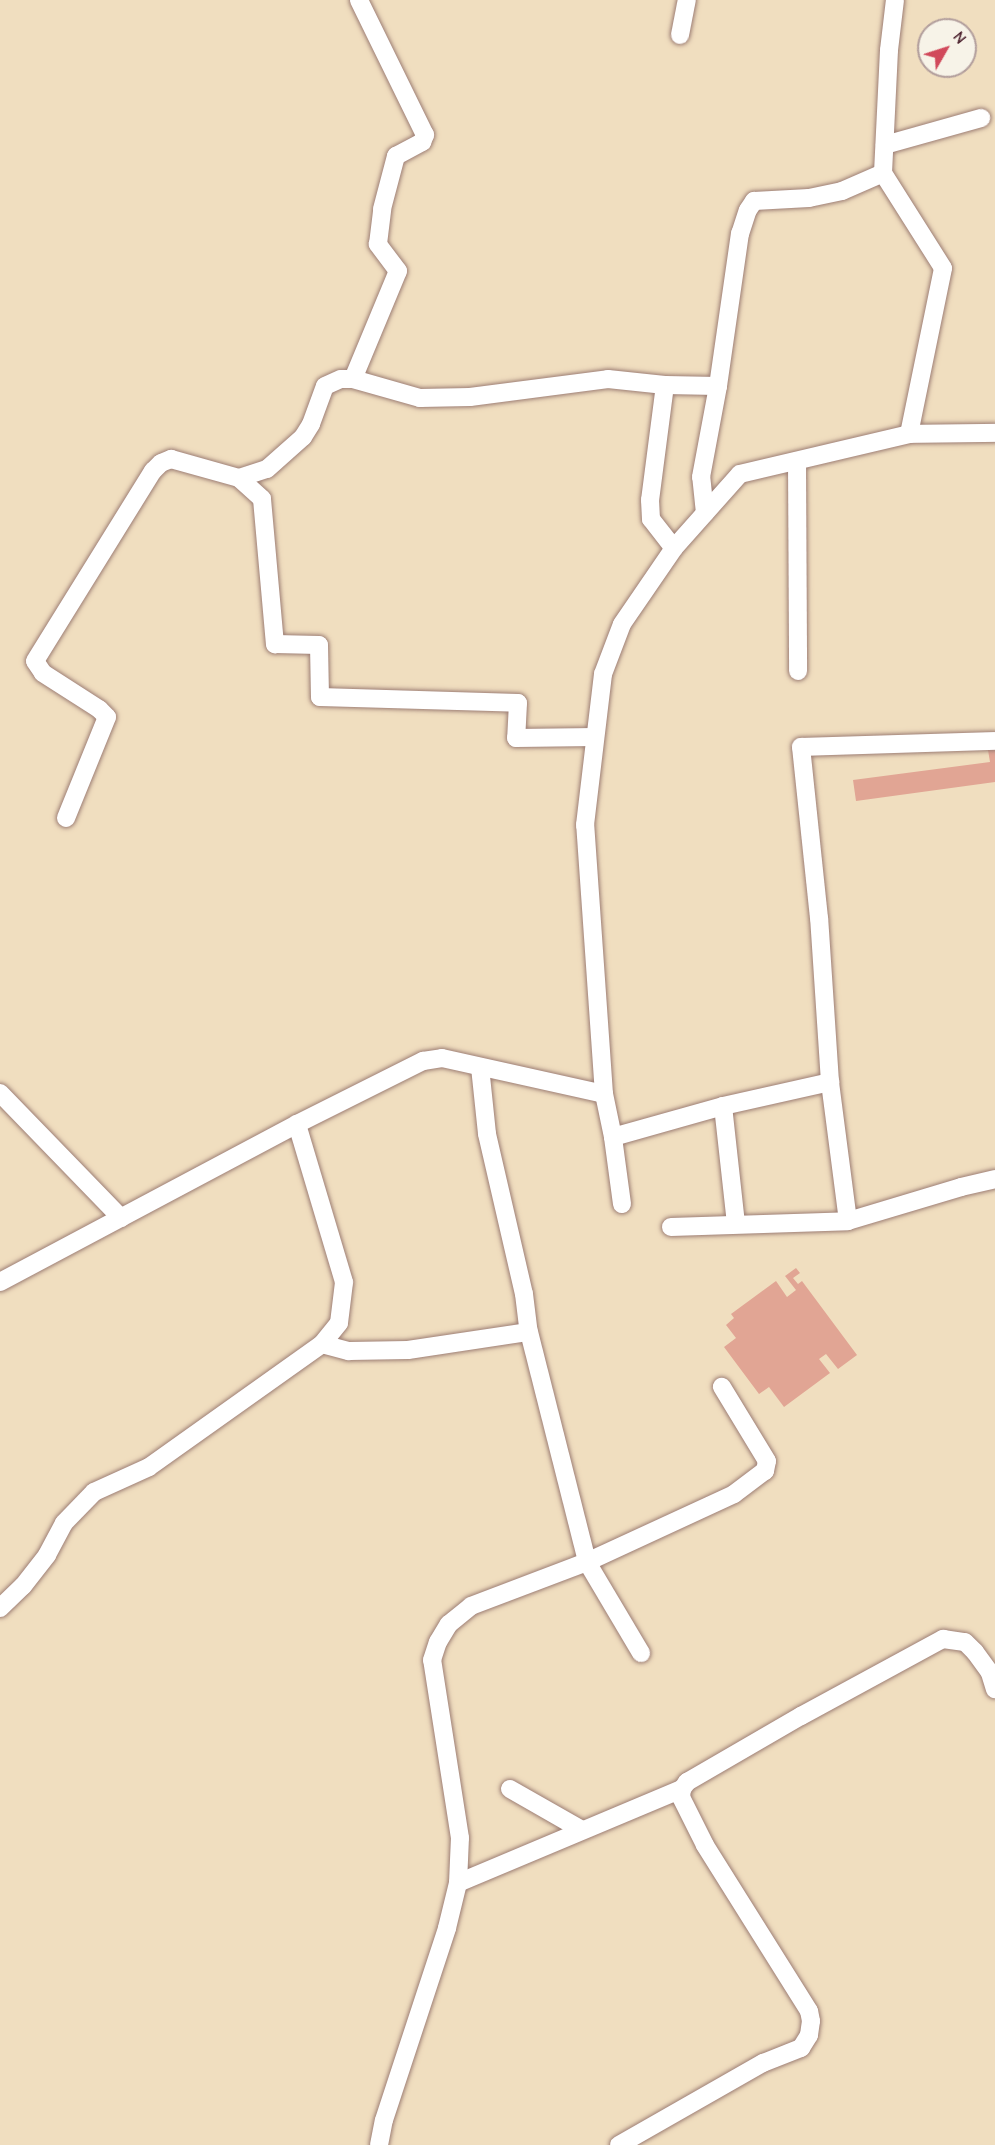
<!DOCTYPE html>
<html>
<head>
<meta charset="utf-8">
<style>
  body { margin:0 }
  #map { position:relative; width:995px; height:2145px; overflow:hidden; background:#f0debf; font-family:"Comic Neue",sans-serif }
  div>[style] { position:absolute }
  .building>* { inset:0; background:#e1a594 }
  .roads { filter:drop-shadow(0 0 2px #9d7e75) drop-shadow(0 0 2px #9d7e75) }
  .minor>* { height:18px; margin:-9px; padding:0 9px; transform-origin:9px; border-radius:9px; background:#fff }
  span { translate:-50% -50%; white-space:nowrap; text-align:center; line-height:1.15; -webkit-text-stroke:6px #f7f3e8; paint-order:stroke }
  .north { position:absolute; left:917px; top:18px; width:60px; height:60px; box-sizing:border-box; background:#f7f3e8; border:2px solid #b29e9c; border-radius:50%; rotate:51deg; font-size:16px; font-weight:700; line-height:24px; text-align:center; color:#4a1f2b }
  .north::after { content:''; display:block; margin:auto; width:21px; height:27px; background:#d1495b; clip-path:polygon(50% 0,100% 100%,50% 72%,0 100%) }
</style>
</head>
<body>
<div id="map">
  <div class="building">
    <i style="clip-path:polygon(995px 749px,995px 782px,856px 801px,853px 780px,990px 762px,988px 750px)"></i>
    <i style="clip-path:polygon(796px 1268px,800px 1273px,793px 1278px,798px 1284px,802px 1281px,857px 1355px,838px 1369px,826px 1354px,819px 1359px,830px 1373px,784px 1407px,769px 1387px,759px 1394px,724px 1347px,736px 1338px,726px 1325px,734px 1318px,731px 1314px,776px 1281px,787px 1297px,796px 1290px,785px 1276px)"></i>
  </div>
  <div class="roads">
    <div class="minor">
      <i style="left:680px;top:35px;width:36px;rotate:-79deg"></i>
      <i style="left:885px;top:145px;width:100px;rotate:-15.7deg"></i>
      <i style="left:353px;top:379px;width:117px;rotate:-67.4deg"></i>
      <i style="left:398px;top:271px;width:34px;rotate:-127deg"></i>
      <i style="left:378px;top:244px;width:35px;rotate:-83deg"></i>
      <i style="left:382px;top:209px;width:55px;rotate:-75.2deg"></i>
      <i style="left:396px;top:156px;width:30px;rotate:-28deg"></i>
      <i style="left:422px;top:142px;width:8px;rotate:-67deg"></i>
      <i style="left:425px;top:135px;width:150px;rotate:-116.1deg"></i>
      <i style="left:665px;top:385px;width:116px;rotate:97.4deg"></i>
      <i style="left:650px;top:500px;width:19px;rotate:87deg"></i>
      <i style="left:651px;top:519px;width:37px;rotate:52deg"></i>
      <i style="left:909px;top:434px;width:86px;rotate:-0.7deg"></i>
      <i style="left:797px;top:461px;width:210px;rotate:89.7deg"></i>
      <i style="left:239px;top:478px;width:31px;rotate:42deg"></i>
      <i style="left:262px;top:499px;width:146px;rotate:84.9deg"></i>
      <i style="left:275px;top:644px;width:44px;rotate:1.3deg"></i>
      <i style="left:319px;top:645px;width:52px;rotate:88.9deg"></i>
      <i style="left:320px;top:697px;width:198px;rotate:1.7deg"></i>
      <i style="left:518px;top:703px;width:35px;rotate:93deg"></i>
      <i style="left:516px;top:738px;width:79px;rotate:-0.7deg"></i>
      <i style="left:705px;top:513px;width:36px;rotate:-96deg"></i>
      <i style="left:701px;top:477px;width:93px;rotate:-79.4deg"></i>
      <i style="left:718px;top:386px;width:154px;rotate:-81.8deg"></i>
      <i style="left:740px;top:234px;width:25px;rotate:-72deg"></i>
      <i style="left:748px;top:210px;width:11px;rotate:-56deg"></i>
      <i style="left:754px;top:201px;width:55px;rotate:-3.1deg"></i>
      <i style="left:809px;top:198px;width:34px;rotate:-12deg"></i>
      <i style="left:842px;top:191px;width:45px;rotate:-23.7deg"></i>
      <i style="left:66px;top:818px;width:109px;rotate:-67.9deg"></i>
      <i style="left:107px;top:717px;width:11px;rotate:-135deg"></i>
      <i style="left:99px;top:709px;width:67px;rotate:-147.3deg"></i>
      <i style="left:43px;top:673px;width:14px;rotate:-124deg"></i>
      <i style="left:35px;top:661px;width:224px;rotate:-58.2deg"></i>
      <i style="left:153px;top:471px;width:11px;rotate:-45deg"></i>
      <i style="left:161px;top:463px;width:11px;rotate:-22deg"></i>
      <i style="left:171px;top:459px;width:71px;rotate:15.6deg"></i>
      <i style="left:239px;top:478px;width:29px;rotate:-18deg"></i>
      <i style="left:267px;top:469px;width:48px;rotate:-41.6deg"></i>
      <i style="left:303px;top:437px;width:15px;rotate:-58deg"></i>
      <i style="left:311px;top:424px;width:40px;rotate:-69.8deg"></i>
      <i style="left:325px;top:386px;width:17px;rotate:-24deg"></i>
      <i style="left:341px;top:379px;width:12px"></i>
      <i style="left:353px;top:379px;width:70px;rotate:15.8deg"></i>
      <i style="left:420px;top:398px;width:50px;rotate:-1.1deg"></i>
      <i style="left:470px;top:397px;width:139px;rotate:-7.4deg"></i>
      <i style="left:608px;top:379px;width:57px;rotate:6deg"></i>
      <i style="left:665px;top:385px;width:53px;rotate:1.1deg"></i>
      <i style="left:480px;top:1067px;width:67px;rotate:84deg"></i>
      <i style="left:487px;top:1134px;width:164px;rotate:77deg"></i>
      <i style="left:524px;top:1294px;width:38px;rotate:83deg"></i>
      <i style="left:529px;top:1332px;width:237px;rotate:75.8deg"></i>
      <i style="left:587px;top:1562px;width:106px;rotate:59.3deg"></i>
      <i style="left:0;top:1093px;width:174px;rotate:45.9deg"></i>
      <i style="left:723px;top:1106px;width:118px;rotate:83.7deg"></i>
      <i style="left:613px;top:1137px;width:114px;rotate:-15.7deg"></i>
      <i style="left:723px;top:1106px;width:110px;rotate:-12.6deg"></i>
      <i style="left:622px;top:1204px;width:68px;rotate:-97.7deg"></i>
      <i style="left:613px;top:1137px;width:44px;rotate:-101.8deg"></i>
      <i style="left:604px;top:1094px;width:270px;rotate:-94deg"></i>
      <i style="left:585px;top:825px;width:152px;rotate:-83.2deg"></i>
      <i style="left:603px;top:674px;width:53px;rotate:-69.2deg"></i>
      <i style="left:622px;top:624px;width:92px;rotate:-55.6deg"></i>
      <i style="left:674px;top:548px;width:99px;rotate:-48.3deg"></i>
      <i style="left:740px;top:474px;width:174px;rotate:-13.3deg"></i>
      <i style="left:909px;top:434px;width:169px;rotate:-78.4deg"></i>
      <i style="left:943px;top:268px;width:112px;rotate:-122.3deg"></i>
      <i style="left:883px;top:173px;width:123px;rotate:-87.2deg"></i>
      <i style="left:889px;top:50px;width:50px;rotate:-83.2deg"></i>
      <i style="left:848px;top:1221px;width:140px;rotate:-97.4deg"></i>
      <i style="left:830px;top:1082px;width:164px;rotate:-93.8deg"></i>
      <i style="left:819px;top:918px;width:172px;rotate:-96deg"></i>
      <i style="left:801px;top:747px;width:194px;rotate:-1.8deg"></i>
      <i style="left:671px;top:1227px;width:177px;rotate:-1.9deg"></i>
      <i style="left:848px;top:1221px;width:118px;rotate:-16.7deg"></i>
      <i style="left:961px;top:1187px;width:35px;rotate:-13deg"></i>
      <i style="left:0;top:1282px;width:336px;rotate:-28deg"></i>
      <i style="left:297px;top:1124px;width:141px;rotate:-26.6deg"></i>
      <i style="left:423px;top:1061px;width:19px;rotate:-9deg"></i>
      <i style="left:442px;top:1058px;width:166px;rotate:12.5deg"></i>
      <i style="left:322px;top:1344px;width:28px;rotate:15deg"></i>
      <i style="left:349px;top:1351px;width:59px;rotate:-1deg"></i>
      <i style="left:408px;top:1350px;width:122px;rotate:-8.5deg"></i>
      <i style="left:0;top:1608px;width:32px;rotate:-44deg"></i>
      <i style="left:23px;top:1586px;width:39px;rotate:-52deg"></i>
      <i style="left:47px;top:1555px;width:36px;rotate:-62deg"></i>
      <i style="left:64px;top:1523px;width:43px;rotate:-45.9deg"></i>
      <i style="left:94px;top:1492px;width:60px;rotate:-24.4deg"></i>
      <i style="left:149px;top:1467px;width:212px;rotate:-35.4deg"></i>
      <i style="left:322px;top:1344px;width:27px;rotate:-51deg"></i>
      <i style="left:339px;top:1323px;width:41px;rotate:-83deg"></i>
      <i style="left:344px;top:1282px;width:165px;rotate:-106.6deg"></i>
      <i style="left:510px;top:1789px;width:83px;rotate:29.7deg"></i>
      <i style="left:458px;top:1883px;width:243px;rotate:-22.8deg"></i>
      <i style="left:379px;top:2145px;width:25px;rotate:-79deg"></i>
      <i style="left:384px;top:2120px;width:202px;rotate:-71.8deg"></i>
      <i style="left:447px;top:1928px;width:46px;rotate:-76.3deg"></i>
      <i style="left:458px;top:1883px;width:45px;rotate:-87.5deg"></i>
      <i style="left:460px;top:1838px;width:180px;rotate:-98.9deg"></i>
      <i style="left:432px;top:1660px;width:19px;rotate:-72deg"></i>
      <i style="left:438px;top:1642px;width:21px;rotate:-59deg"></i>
      <i style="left:449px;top:1624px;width:28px;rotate:-39deg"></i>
      <i style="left:471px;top:1606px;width:124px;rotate:-20.8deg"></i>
      <i style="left:587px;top:1562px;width:162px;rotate:-24.8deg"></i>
      <i style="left:734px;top:1494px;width:39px;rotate:-37deg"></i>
      <i style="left:765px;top:1471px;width:10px;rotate:-79deg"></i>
      <i style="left:767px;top:1461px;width:87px;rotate:-121.3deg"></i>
      <i style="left:619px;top:2145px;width:166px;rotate:-29.7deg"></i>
      <i style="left:763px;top:2063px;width:41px;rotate:-21.5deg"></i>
      <i style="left:801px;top:2048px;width:15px;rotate:-58deg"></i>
      <i style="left:809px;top:2035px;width:14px;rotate:-82deg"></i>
      <i style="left:811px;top:2021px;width:10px;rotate:-101deg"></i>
      <i style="left:809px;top:2011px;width:196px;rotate:-122.1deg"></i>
      <i style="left:705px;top:1845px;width:54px;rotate:-116.6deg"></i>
      <i style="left:681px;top:1797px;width:8px;rotate:-83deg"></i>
      <i style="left:682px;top:1789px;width:9px;rotate:-54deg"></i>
      <i style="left:687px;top:1782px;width:132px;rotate:-30.1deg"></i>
      <i style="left:801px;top:1716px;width:162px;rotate:-28.5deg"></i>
      <i style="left:943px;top:1639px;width:22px;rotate:8deg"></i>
      <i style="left:965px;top:1642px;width:14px;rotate:45deg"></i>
      <i style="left:975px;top:1652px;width:26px;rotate:54deg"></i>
      <i style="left:990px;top:1673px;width:17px;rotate:73deg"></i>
    </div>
  </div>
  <div class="north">N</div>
</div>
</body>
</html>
